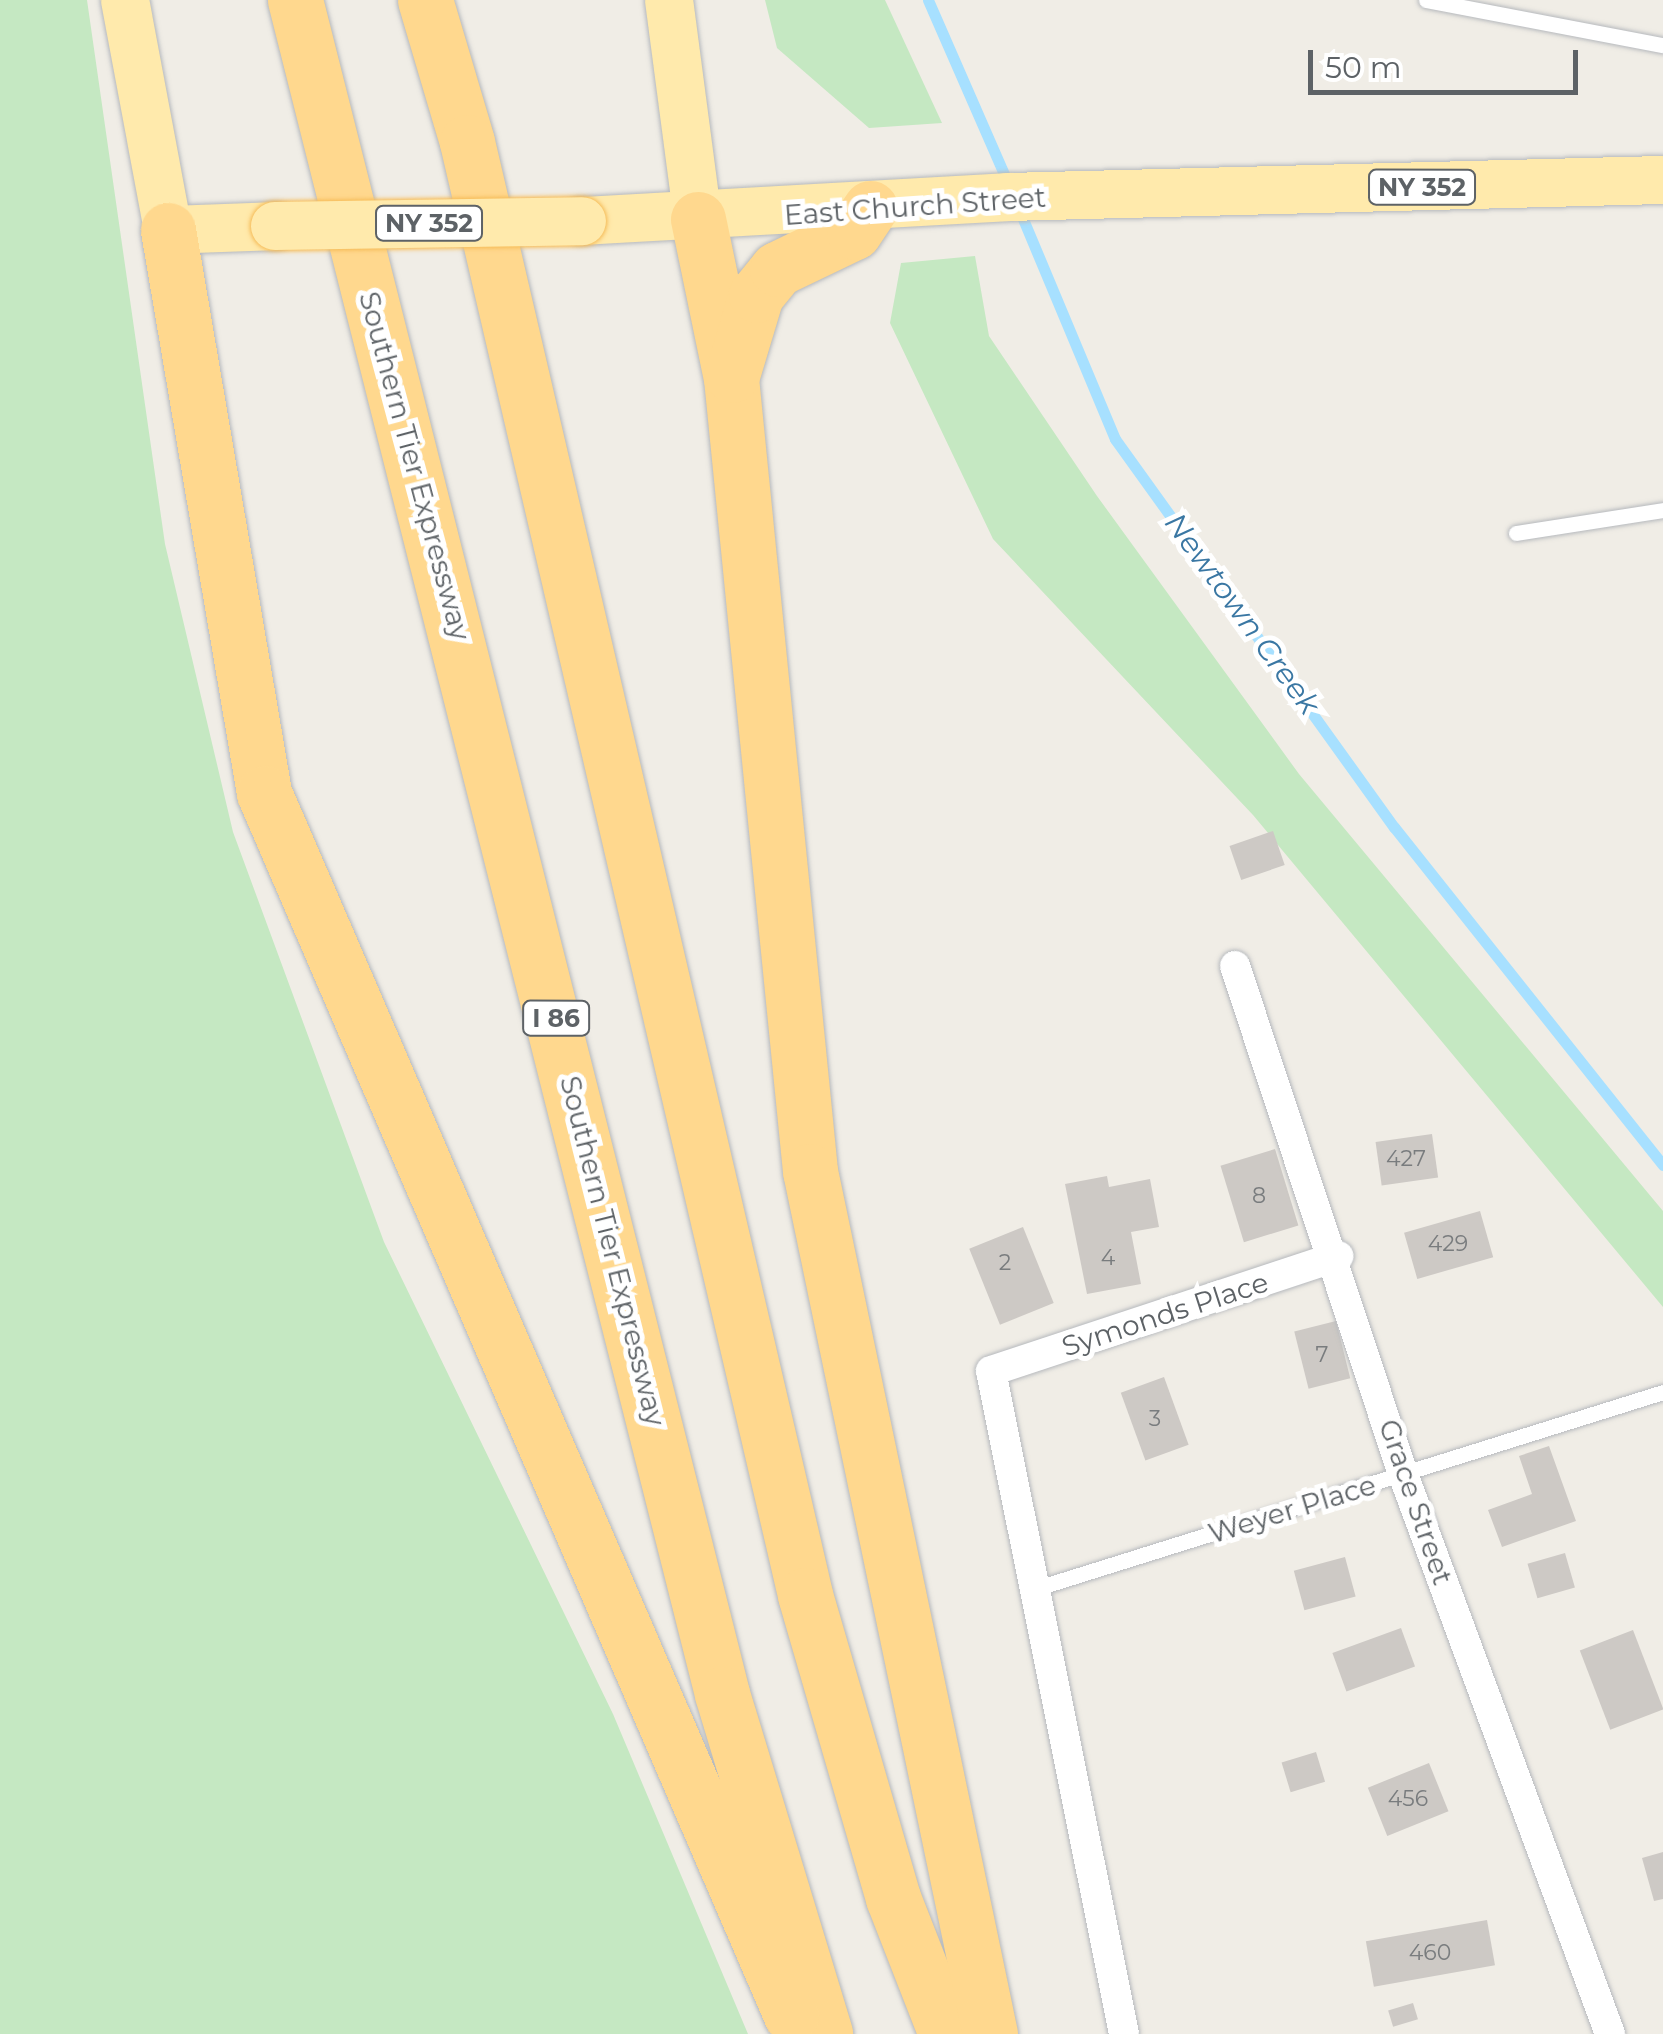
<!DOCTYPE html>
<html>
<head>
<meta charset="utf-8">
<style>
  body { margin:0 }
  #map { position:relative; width:1663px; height:2034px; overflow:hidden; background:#f0ede6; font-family:Montserrat,sans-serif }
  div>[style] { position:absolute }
  .green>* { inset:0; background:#c5e8c2 }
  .stream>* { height:11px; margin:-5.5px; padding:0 5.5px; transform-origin:5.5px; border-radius:5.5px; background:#a7e0ff }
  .building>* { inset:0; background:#cdc9c5; transform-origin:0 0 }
  .roads { filter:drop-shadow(0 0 2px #b6b9bd) drop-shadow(0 0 2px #b6b9bd) }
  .service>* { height:15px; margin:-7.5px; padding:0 7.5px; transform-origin:7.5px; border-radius:7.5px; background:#fff }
  .minor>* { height:30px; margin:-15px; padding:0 15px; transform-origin:15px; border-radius:15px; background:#fff }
  .primary>* { height:48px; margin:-24px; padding:0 24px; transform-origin:24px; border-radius:24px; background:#ffeaac }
  .motorway>* { height:55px; margin:-27.5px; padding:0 27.5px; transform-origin:27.5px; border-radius:27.5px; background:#ffd88e }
  .bridges { filter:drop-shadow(0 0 2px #f6bc59) drop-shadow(0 0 2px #f6bc59) }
  .primary-bridge>* { height:48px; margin:-24px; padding:0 24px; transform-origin:24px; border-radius:24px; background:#ffeaac }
  span { translate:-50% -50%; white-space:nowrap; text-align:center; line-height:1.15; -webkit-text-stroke:10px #fff; paint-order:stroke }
  .number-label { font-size:22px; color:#797c7e }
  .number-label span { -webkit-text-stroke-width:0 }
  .shield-label span { padding:2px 8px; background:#fff; border:2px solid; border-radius:8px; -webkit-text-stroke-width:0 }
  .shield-label { font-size:25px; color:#5d6266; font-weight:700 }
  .street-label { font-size:28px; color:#5d6266 }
  .water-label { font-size:30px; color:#3a77a3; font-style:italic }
  .scale { position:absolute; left:1308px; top:50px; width:270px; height:45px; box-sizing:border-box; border:5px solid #5d6266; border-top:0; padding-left:12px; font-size:30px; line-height:35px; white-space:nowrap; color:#5d6266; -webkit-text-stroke:8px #fff; paint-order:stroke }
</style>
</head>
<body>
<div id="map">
  <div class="green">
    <i style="clip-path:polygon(0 0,87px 0,165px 544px,233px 832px,384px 1242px,613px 1714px,748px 2034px,0 2034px)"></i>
    <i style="clip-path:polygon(765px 0,885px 0,942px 123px,869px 128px,777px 48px)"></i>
    <i style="clip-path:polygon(975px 256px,989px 336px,1097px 496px,1299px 774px,1663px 1211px,1663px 1307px,1253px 815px,993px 539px,890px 323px,901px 263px)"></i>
  </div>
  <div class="stream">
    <i style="left:928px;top:0;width:202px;rotate:66.4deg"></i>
    <i style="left:1018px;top:207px;width:251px;rotate:67.3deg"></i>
    <i style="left:1115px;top:439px;width:478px;rotate:54.3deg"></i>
    <i style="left:1394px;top:827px;width:432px;rotate:51.5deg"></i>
  </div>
  <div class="building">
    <i style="left:1273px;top:831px;width:36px;height:46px;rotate:71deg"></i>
    <i style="left:1432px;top:1134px;width:44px;height:57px;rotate:82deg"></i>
    <i style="left:1275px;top:1149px;width:80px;height:57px;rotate:73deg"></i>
    <i style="clip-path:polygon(1107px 1176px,1109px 1187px,1150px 1179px,1159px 1227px,1131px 1232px,1141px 1284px,1087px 1294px,1065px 1184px)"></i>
    <i style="left:1480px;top:1211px;width:48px;height:79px;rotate:74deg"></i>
    <i style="left:1023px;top:1227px;width:82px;height:58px;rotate:68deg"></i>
    <i style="left:1336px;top:1321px;width:59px;height:43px;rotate:76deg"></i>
    <i style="left:1164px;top:1377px;width:72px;height:46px;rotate:70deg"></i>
    <i style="clip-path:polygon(1549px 1446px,1576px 1521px,1502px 1547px,1488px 1510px,1532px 1494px,1519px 1456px)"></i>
    <i style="left:1565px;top:1553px;width:36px;height:39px;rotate:74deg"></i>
    <i style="left:1345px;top:1557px;width:41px;height:53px;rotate:75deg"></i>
    <i style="left:1401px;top:1628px;width:41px;height:73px;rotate:70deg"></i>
    <i style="left:1633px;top:1630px;width:85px;height:57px;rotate:69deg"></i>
    <i style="left:1316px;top:1752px;width:31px;height:36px;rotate:73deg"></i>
    <i style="left:1429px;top:1763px;width:52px;height:66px;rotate:68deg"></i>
    <i style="clip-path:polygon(1663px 1852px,1663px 1899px,1654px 1901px,1642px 1858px)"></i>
    <i style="left:1487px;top:1920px;width:46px;height:123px;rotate:80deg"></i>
    <i style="left:1413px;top:2003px;width:17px;height:26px;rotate:73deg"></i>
  </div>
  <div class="roads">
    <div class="service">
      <i style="left:1426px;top:0;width:241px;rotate:10.8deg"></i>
      <i style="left:1516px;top:533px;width:149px;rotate:-8.9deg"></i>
      <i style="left:1034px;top:1589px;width:659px;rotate:-17.39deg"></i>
    </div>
    <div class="minor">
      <i style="left:1235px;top:966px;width:535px;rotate:71.7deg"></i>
      <i style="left:1403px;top:1474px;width:597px;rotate:69.71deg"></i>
      <i style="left:1124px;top:2034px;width:676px;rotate:-101.34deg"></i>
      <i style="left:991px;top:1371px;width:366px;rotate:-18.3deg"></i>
    </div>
    <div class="primary">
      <i style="left:125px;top:0;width:234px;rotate:79.4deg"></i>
      <i style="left:168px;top:230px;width:107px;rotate:-2.1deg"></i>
      <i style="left:669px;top:0;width:221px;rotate:82.5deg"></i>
      <i style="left:582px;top:221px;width:427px;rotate:-3.2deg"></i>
      <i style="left:1008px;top:197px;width:655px;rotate:-1.49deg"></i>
    </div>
    <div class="motorway">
      <i style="left:295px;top:0;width:1747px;rotate:75.85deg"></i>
      <i style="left:722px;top:1694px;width:355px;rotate:73.1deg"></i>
      <i style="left:425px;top:0;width:148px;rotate:73.5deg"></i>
      <i style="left:467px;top:142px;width:1492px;rotate:76.9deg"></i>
      <i style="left:805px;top:1595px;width:316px;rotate:73.8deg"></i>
      <i style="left:893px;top:1898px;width:146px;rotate:68.7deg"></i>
      <i style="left:698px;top:219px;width:162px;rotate:78.3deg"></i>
      <i style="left:731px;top:378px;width:797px;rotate:84.31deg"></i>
      <i style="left:810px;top:1171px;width:882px;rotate:78.22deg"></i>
      <i style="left:168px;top:230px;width:571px;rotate:80.32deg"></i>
      <i style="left:264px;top:793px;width:1331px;rotate:66.67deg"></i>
      <i style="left:732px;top:375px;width:84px;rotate:-73.3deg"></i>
      <i style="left:756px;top:295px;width:33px;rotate:-51deg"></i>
      <i style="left:777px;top:269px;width:85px;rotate:-25.7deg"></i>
      <i style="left:854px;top:232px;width:29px;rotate:-56deg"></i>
    </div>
  </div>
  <div class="bridges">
    <div class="primary-bridge">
      <i style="left:275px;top:226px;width:307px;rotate:-0.9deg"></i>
    </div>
  </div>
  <div class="number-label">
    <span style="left:1406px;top:1159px">427</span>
    <span style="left:1259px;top:1196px">8</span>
    <span style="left:1448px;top:1244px">429</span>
    <span style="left:1108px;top:1258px">4</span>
    <span style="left:1005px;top:1263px">2</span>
    <span style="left:1322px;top:1355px">7</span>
    <span style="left:1155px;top:1419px">3</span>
    <span style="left:1408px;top:1799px">456</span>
    <span style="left:1430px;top:1953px">460</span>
  </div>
  <div class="shield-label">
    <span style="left:1422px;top:187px">NY 352</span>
    <span style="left:429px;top:223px">NY 352</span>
    <span style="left:556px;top:1018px">I 86</span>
  </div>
  <div class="street-label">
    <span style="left:915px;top:206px;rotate:-4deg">East Church Street</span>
    <span style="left:415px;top:466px;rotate:75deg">Southern Tier Expressway</span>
    <span style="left:613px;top:1251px;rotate:76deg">Southern Tier Expressway</span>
    <span style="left:1165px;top:1314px;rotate:-18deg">Symonds Place</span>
    <span style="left:1416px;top:1502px;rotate:71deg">Grace Street</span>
    <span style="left:1292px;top:1509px;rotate:-17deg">Weyer Place</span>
  </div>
  <div class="water-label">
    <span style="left:1242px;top:614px;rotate:54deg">Newtown Creek</span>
  </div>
  <div class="scale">50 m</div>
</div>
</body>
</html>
